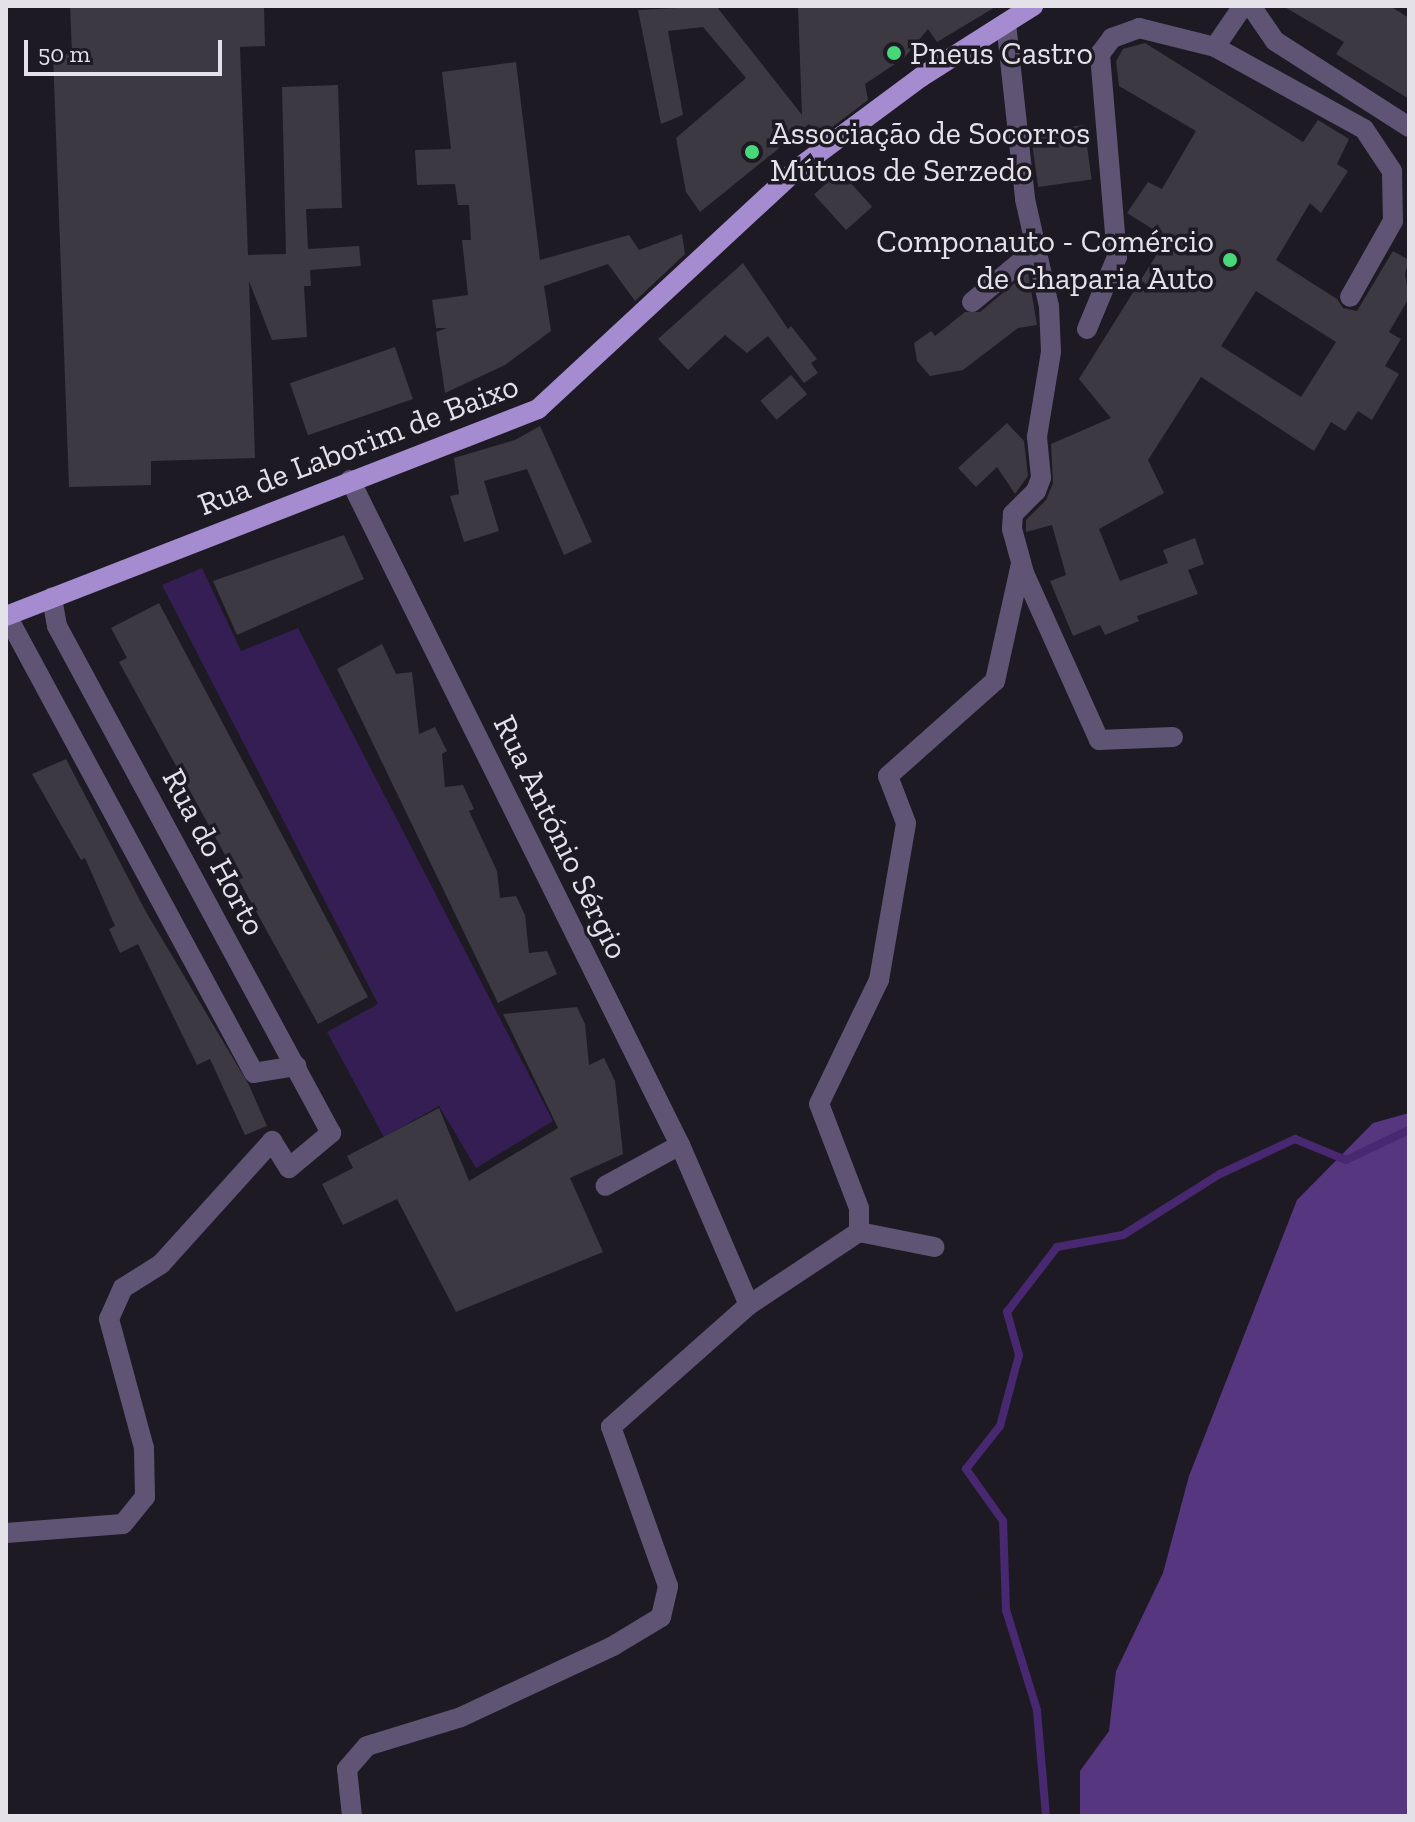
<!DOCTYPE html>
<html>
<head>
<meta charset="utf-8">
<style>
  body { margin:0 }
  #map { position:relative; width:1415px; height:1822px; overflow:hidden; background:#1d1a23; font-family:"Zilla Slab",serif }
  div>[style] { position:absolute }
  .green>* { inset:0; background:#351e53 }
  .forest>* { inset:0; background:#55367f }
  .stream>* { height:8px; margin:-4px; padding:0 4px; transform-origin:4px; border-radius:4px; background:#482870 }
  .building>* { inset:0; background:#3c3942; transform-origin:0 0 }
  .minor>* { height:20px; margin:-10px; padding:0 10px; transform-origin:10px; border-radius:10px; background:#605475 }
  .major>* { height:20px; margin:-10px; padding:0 10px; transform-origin:10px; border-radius:10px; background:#a58cd0 }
  .dots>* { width:22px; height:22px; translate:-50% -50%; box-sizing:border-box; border:4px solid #1d1a23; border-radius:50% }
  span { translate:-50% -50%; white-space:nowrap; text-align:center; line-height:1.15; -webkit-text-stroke:7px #1d1a23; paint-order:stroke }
  .poi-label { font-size:32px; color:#e4e2e8 }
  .left { translate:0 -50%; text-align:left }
  .right { translate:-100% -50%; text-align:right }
  .street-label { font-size:32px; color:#e4e2e8 }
  .frame { position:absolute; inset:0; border:8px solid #e4e2e8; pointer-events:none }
  .scale { position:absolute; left:24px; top:40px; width:198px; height:36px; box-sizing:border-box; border:4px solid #e4e2e8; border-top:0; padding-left:10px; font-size:24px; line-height:28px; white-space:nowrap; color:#e4e2e8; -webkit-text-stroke:6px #1d1a23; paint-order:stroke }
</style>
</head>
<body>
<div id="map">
  <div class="green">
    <i style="clip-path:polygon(202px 568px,241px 651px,298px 628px,553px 1121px,476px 1168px,439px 1106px,384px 1137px,327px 1032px,378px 1004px,162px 585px)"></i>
  </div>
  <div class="forest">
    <i style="clip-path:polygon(1409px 1113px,1409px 1816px,1080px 1816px,1080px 1771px,1109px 1731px,1116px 1671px,1163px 1573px,1189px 1476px,1297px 1200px,1373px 1123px)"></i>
  </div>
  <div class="stream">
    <i style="left:1046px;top:1816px;width:106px;rotate:-94.9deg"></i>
    <i style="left:1037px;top:1710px;width:105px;rotate:-107.2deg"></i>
    <i style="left:1006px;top:1610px;width:89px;rotate:-91.9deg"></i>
    <i style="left:1003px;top:1521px;width:64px;rotate:-125.4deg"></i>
    <i style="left:966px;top:1469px;width:55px;rotate:-51.7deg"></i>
    <i style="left:1000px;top:1426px;width:73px;rotate:-75deg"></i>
    <i style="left:1019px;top:1355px;width:45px;rotate:-105.6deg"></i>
    <i style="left:1007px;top:1312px;width:82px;rotate:-52.4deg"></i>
    <i style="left:1057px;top:1247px;width:67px;rotate:-10.3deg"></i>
    <i style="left:1123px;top:1235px;width:115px;rotate:-32.2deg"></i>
    <i style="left:1220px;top:1174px;width:83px;rotate:-25deg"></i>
    <i style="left:1295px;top:1139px;width:55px;rotate:22.4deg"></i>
    <i style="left:1346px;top:1160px;width:70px;rotate:-25.5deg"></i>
  </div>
  <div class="building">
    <i style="clip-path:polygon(70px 6px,264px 6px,265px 46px,240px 47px,248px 255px,286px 254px,282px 87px,338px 85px,342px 208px,306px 209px,308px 249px,359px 246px,361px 266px,310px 270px,311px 286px,304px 286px,307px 337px,272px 340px,249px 281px,255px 458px,151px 461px,151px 485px,69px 487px,53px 54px,72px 54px)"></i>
    <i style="clip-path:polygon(716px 6px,802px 115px,798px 6px,997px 6px,937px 42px,928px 29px,904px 58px,865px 84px,868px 100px,819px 137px,809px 124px,700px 212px,686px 192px,676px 138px,746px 78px,703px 27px,668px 31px,683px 115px,661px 124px,638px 10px)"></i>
    <i style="clip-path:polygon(1283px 6px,1390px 6px,1409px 18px,1409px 99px,1336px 54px,1344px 42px)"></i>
    <i style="clip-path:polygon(evenodd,1145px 43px,1303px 142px,1318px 120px,1349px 139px,1337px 164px,1348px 171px,1321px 213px,1310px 203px,1276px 260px,1337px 299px,1343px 308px,1357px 311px,1393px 251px,1409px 260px,1405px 274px,1409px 298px,1389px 332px,1401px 339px,1385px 366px,1399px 374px,1372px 420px,1358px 411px,1345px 431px,1331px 422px,1314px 451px,1201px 377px,1148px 460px,1164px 493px,1099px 529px,1120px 581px,1168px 563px,1163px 550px,1195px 538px,1204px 564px,1188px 570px,1198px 594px,1137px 616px,1139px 621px,1105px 635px,1100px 625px,1073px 636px,1050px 581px,1066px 575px,1052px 525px,1026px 532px,1026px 520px,1046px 500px,1053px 483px,1051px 444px,1111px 418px,1079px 379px,1167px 238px,1127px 213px,1148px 182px,1162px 189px,1196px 131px,1119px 86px,1116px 61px,1123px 49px,1145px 43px,1256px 291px,1336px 342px,1301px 397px,1221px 346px,1256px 291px)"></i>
    <i style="clip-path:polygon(516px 62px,540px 260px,629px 235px,639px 250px,682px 234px,685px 254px,635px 301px,608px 264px,544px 286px,551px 331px,505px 365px,445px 393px,436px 332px,447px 328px,436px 328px,432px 300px,468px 295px,462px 240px,471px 240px,469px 205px,458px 205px,455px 184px,417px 185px,415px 150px,451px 149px,442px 72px)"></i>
    <i style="left:1084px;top:125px;width:55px;height:54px;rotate:82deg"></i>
    <i style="left:840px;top:171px;width:48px;height:35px;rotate:48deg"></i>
    <i style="clip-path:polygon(743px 263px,788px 329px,791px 326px,817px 359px,811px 363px,818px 373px,804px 383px,768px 336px,747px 353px,725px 335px,688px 370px,658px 339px)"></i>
    <i style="clip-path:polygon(1028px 272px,1037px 325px,1018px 328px,963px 370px,930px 376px,917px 361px,914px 343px,931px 331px,935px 336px,965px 312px,980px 312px)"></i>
    <i style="left:395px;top:347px;width:55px;height:111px;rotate:71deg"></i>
    <i style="left:791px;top:375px;width:25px;height:40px;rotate:50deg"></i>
    <i style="clip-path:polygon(1007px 423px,1024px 441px,1028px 476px,1015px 494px,997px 467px,976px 487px,958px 468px)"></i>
    <i style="clip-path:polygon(540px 426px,592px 542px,564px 555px,527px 469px,484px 481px,499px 531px,464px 542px,450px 496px,459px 494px,454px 458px,515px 440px)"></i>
    <i style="clip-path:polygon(344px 535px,364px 579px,237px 635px,213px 581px)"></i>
    <i style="clip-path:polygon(159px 603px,368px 997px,318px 1024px,119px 662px,127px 658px,111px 628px)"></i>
    <i style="clip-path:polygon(382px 644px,396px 674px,412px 672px,419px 734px,435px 727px,447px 751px,442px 754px,445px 787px,463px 785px,474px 809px,469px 811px,497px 871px,500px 898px,516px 896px,525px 915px,529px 953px,547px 951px,557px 974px,498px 1003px,337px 669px)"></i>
    <i style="clip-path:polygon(66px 759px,146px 912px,249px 1085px,267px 1126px,245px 1135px,210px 1059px,197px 1065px,138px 944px,120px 953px,109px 929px,115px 926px,85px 858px,81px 860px,32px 774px)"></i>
    <i style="clip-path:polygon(577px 1007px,585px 1024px,589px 1065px,604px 1058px,615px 1081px,623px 1154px,570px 1178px,603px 1252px,456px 1312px,397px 1199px,343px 1225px,322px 1184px,353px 1168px,347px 1156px,439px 1108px,469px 1181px,558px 1128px,503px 1014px)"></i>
  </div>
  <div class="minor">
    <i style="left:1251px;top:6px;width:42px;rotate:55.6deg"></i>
    <i style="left:1275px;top:41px;width:159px;rotate:32.7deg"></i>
    <i style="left:1006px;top:23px;width:177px;rotate:83.8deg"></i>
    <i style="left:1025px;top:199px;width:110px;rotate:77.4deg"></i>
    <i style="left:1049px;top:306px;width:46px;rotate:87.5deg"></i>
    <i style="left:1051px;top:352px;width:86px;rotate:99.4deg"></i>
    <i style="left:1037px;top:437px;width:41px;rotate:84.4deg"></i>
    <i style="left:1041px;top:478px;width:14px;rotate:111deg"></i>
    <i style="left:1036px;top:491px;width:33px;rotate:135deg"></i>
    <i style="left:1013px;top:514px;width:15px;rotate:94deg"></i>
    <i style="left:1012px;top:529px;width:46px;rotate:74.7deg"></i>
    <i style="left:1024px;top:573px;width:183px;rotate:65.8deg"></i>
    <i style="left:1099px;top:740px;width:74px;rotate:-2.3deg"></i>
    <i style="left:1215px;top:47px;width:170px;rotate:28.8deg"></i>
    <i style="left:1364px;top:129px;width:50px;rotate:56.3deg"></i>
    <i style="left:1392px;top:171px;width:50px;rotate:88.9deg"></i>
    <i style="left:1393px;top:221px;width:87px;rotate:119.5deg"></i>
    <i style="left:972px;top:302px;width:83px;rotate:-39.6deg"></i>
    <i style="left:1087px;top:329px;width:78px;rotate:-67.4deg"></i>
    <i style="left:1117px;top:257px;width:204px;rotate:-94.8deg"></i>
    <i style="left:1100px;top:54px;width:20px;rotate:-53deg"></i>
    <i style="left:1112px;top:38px;width:29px;rotate:-20deg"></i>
    <i style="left:1139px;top:28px;width:78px;rotate:14deg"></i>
    <i style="left:1215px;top:47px;width:50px;rotate:-55.7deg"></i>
    <i style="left:350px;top:480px;width:742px;rotate:63.61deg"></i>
    <i style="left:680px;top:1145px;width:85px;rotate:151.3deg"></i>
    <i style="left:7px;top:616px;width:519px;rotate:61.61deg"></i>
    <i style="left:254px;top:1073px;width:43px;rotate:-9.5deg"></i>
    <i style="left:859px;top:1232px;width:24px;rotate:-90deg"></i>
    <i style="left:859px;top:1208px;width:111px;rotate:-111deg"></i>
    <i style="left:819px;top:1104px;width:138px;rotate:-64.2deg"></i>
    <i style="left:879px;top:980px;width:159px;rotate:-80.2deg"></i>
    <i style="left:906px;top:823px;width:50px;rotate:-111deg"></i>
    <i style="left:888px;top:776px;width:143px;rotate:-41.6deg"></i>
    <i style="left:995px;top:681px;width:120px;rotate:-77.5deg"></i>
    <i style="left:749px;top:1305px;width:132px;rotate:-33.6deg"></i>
    <i style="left:859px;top:1232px;width:77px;rotate:11.2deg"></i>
    <i style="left:6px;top:1533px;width:117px;rotate:-4.4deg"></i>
    <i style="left:123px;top:1524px;width:35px;rotate:-51deg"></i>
    <i style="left:145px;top:1497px;width:49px;rotate:-91.2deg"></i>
    <i style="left:144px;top:1448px;width:134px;rotate:-105.2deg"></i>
    <i style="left:109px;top:1319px;width:34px;rotate:-66deg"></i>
    <i style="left:123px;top:1288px;width:45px;rotate:-32.3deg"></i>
    <i style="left:161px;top:1264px;width:166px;rotate:-47.9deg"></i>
    <i style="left:272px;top:1141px;width:32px;rotate:58deg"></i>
    <i style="left:289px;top:1168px;width:55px;rotate:-39.8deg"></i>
    <i style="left:331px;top:1133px;width:576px;rotate:-118.39deg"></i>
    <i style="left:57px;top:626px;width:29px;rotate:-100deg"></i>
    <i style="left:352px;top:1816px;width:47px;rotate:-96.1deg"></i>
    <i style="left:347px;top:1769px;width:30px;rotate:-49deg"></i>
    <i style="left:367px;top:1746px;width:98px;rotate:-17.1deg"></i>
    <i style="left:461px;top:1717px;width:168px;rotate:-25deg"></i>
    <i style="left:613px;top:1646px;width:56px;rotate:-31.1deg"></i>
    <i style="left:661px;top:1617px;width:32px;rotate:-77deg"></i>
    <i style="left:668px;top:1586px;width:169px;rotate:-109.7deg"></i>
    <i style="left:611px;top:1427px;width:184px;rotate:-41.5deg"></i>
    <i style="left:749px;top:1305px;width:174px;rotate:-113.3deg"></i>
  </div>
  <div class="major">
    <i style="left:6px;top:616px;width:571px;rotate:-21.26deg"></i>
    <i style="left:538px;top:409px;width:353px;rotate:-42.8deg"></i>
    <i style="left:797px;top:169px;width:154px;rotate:-36.6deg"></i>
    <i style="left:921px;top:77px;width:133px;rotate:-32.4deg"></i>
  </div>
  <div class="dots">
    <i style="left:894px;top:53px;background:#48d779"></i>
    <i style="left:752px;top:152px;background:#48d779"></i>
    <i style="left:1230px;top:260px;background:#48d779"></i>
  </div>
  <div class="poi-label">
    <span class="left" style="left:910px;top:53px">Pneus Castro</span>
    <span class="left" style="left:770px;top:152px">Associação de Socorros<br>Mútuos de Serzedo</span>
    <span class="right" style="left:1214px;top:260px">Componauto - Comércio<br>de Chaparia Auto</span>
  </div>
  <div class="street-label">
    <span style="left:358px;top:445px;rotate:-21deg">Rua de Laborim de Baixo</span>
    <span style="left:561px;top:837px;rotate:64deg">Rua António Sérgio</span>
    <span style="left:214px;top:852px;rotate:62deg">Rua do Horto</span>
  </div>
  <div class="frame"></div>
  <div class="scale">50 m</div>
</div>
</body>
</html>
